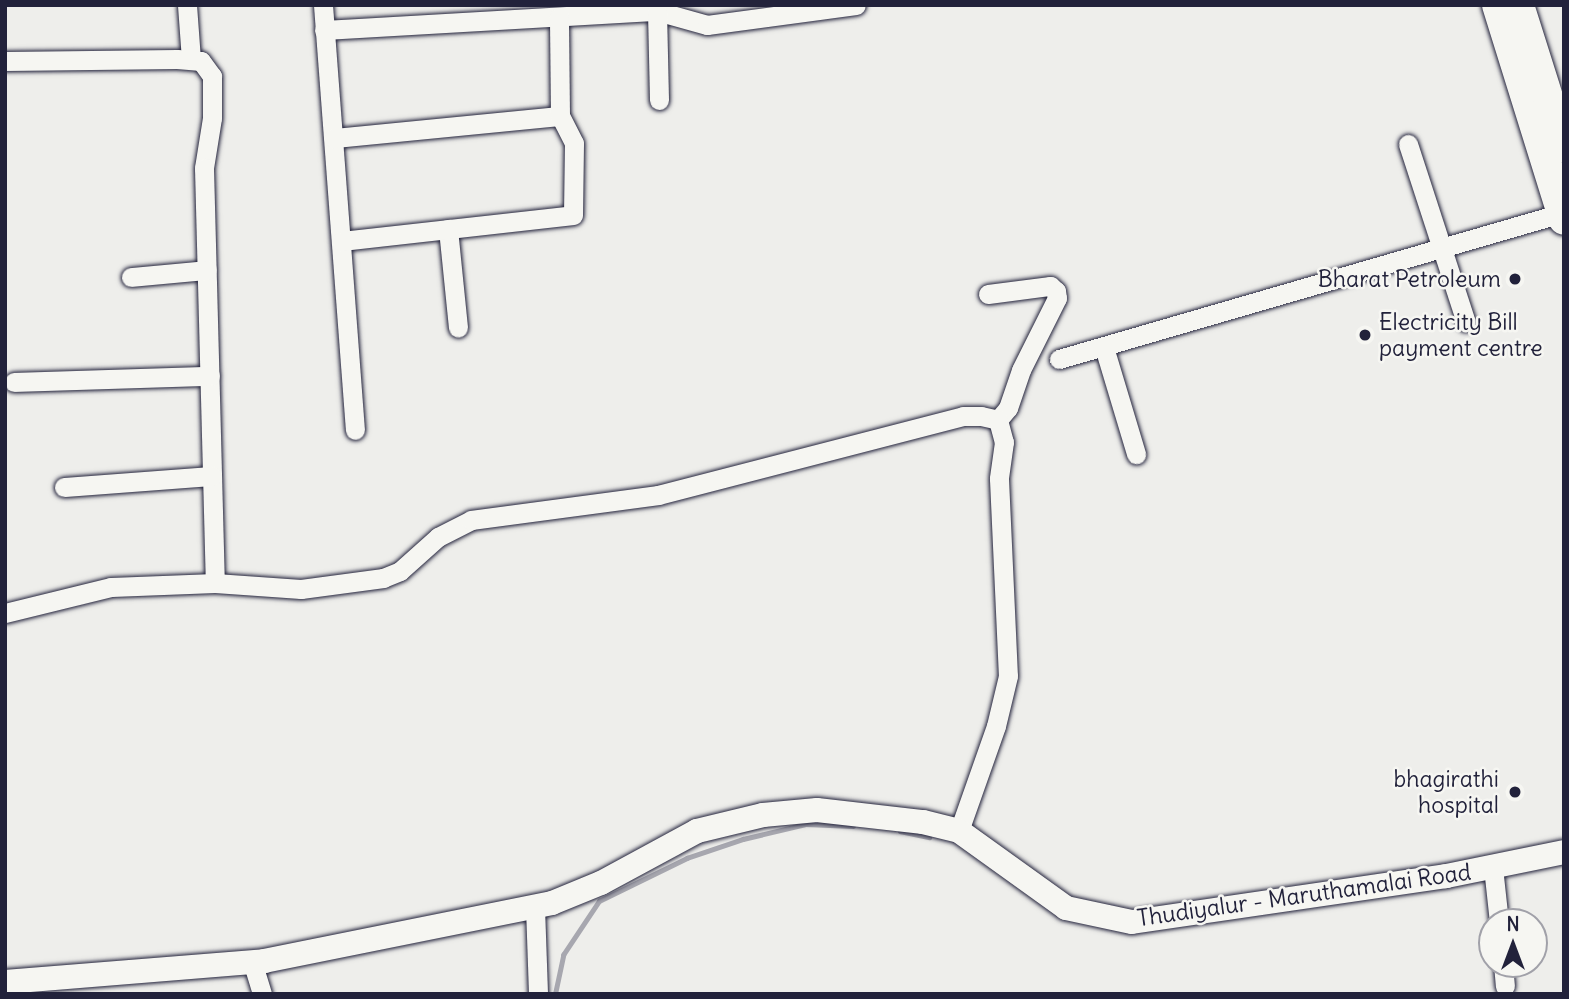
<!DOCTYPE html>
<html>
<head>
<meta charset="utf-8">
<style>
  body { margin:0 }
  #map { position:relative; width:1569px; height:999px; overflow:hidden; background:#eeeeeb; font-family:Delius,sans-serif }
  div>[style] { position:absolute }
  .stream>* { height:4.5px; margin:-2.25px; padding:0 2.25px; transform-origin:2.25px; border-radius:2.25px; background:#a7a7af }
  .roads { filter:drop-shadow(0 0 2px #22223b) drop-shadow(0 0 2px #22223b) }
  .minor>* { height:19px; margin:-9.5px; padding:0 9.5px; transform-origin:9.5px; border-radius:9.5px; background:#f6f6f2 }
  .major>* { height:24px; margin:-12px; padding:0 12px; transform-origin:12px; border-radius:12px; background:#f6f6f2 }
  .highway>* { height:30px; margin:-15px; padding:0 15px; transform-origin:15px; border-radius:15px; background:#f6f6f2 }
  .dots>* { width:19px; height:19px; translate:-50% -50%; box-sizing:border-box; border:4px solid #f6f6f2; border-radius:50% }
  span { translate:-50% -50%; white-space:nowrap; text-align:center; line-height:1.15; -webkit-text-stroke:5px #f6f6f2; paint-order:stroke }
  .poi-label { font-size:23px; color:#22223b }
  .right { translate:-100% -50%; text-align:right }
  .left { translate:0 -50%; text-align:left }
  .street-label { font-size:23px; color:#22223b }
  .frame { position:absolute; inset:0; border:7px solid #22223b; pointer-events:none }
  .north { position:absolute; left:1478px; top:908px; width:70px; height:70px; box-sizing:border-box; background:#f6f6f2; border:2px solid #a1a1a9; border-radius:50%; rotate:0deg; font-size:19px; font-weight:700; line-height:28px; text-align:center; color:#22223b }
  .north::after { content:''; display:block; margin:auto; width:24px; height:32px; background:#22223b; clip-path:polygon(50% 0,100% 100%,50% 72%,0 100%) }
</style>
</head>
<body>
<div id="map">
  <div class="stream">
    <i style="left:900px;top:831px;width:30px;rotate:12deg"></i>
    <i style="left:555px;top:994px;width:40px;rotate:-78deg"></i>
    <i style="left:563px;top:955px;width:65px;rotate:-56.3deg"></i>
    <i style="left:599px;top:901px;width:98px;rotate:-26deg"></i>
    <i style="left:687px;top:858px;width:59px;rotate:-18.7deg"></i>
    <i style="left:743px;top:839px;width:65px;rotate:-13.4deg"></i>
    <i style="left:806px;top:824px;width:47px;rotate:2.4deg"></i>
  </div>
  <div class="roads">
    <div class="minor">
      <i style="left:187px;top:5px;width:55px;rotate:85.8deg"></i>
      <i style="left:323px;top:5px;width:426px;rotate:85.7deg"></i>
      <i style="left:657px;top:11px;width:52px;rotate:15.6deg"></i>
      <i style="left:707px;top:25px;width:150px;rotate:-7.6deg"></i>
      <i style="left:324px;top:30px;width:334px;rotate:-3.3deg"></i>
      <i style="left:657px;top:11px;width:89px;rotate:88.7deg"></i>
      <i style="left:5px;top:61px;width:172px;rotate:-0.7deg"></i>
      <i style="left:177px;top:59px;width:24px;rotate:5deg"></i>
      <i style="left:201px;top:61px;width:19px;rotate:54deg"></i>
      <i style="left:212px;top:76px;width:42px;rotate:90deg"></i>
      <i style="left:212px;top:118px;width:51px;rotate:99.1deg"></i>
      <i style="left:204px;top:168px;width:415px;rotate:88.5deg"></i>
      <i style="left:334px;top:138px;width:227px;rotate:-5.6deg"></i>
      <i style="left:560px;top:116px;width:99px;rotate:-90.6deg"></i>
      <i style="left:1408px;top:144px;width:187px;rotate:72deg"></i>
      <i style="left:448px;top:229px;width:99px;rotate:84.2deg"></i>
      <i style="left:342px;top:241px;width:232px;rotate:-6.4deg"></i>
      <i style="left:573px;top:215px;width:72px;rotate:-89.2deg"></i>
      <i style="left:574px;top:143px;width:30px;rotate:-117deg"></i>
      <i style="left:131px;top:277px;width:76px;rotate:-5.3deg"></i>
      <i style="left:988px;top:294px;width:63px;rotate:-7.4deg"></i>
      <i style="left:1050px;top:286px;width:8px;rotate:40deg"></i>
      <i style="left:1056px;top:291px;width:7px;rotate:82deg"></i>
      <i style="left:1057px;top:298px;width:80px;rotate:116.6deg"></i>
      <i style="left:1021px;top:370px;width:40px;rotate:108.9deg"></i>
      <i style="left:1008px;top:408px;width:16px;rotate:130deg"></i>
      <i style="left:1104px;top:347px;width:112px;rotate:73.3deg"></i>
      <i style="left:1059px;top:359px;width:524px;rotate:-16.19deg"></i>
      <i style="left:14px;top:382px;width:196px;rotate:-1.8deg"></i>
      <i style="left:64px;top:487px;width:148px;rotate:-4.3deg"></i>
      <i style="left:5px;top:613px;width:109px;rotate:-13.8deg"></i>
      <i style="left:111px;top:587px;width:104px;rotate:-2.2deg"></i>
      <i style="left:215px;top:583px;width:86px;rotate:4deg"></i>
      <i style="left:301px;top:589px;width:83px;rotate:-7.6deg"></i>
      <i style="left:383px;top:578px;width:18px;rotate:-22deg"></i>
      <i style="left:400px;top:571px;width:51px;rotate:-41.8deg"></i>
      <i style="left:438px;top:537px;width:37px;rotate:-27deg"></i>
      <i style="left:471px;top:520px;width:189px;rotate:-7.6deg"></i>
      <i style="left:658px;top:495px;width:315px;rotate:-14.5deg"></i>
      <i style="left:963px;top:416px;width:18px"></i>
      <i style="left:981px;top:416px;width:17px;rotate:13deg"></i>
      <i style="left:998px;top:420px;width:23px;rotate:75deg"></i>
      <i style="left:1004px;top:442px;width:37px;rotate:98deg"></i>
      <i style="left:999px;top:479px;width:197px;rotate:87.4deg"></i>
      <i style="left:1008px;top:676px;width:51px;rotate:103.5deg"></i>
      <i style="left:996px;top:726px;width:111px;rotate:109.4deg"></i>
      <i style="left:1493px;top:867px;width:55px;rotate:83.8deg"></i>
      <i style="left:535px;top:907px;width:87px;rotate:88deg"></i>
      <i style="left:252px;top:961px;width:34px;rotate:73deg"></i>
      <i style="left:1503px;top:964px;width:22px;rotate:85deg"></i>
    </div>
    <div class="major">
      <i style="left:5px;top:982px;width:260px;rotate:-4.6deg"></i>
      <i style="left:264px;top:961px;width:294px;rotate:-11.4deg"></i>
      <i style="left:552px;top:903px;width:53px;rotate:-22.2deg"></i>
      <i style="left:601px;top:883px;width:109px;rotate:-28.4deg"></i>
      <i style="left:697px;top:831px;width:68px;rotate:-13.6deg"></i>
      <i style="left:763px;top:815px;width:54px;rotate:-5.3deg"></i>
      <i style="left:817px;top:810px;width:107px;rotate:6.5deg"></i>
      <i style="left:923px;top:822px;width:37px;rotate:14deg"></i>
      <i style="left:959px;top:831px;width:132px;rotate:35.7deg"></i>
      <i style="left:1066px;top:908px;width:67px;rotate:12deg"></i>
      <i style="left:1132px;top:922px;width:317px;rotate:-8.3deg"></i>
      <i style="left:1446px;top:876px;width:120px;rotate:-11.5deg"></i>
    </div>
    <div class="highway">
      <i style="left:1497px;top:5px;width:225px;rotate:72.7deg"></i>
      <i style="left:1519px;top:5px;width:150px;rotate:72.5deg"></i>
    </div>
  </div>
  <div class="dots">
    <i style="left:1515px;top:279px;background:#22223b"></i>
    <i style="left:1365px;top:335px;background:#22223b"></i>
    <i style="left:1515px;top:792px;background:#22223b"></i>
  </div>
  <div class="poi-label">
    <span class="right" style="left:1501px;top:279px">Bharat Petroleum</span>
    <span class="left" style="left:1379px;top:335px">Electricity Bill<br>payment centre</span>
    <span class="right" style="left:1499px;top:792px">bhagirathi<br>hospital</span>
  </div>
  <div class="street-label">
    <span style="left:1304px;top:895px;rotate:-8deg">Thudiyalur - Maruthamalai Road</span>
  </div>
  <div class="frame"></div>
  <div class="north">N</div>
</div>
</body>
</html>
